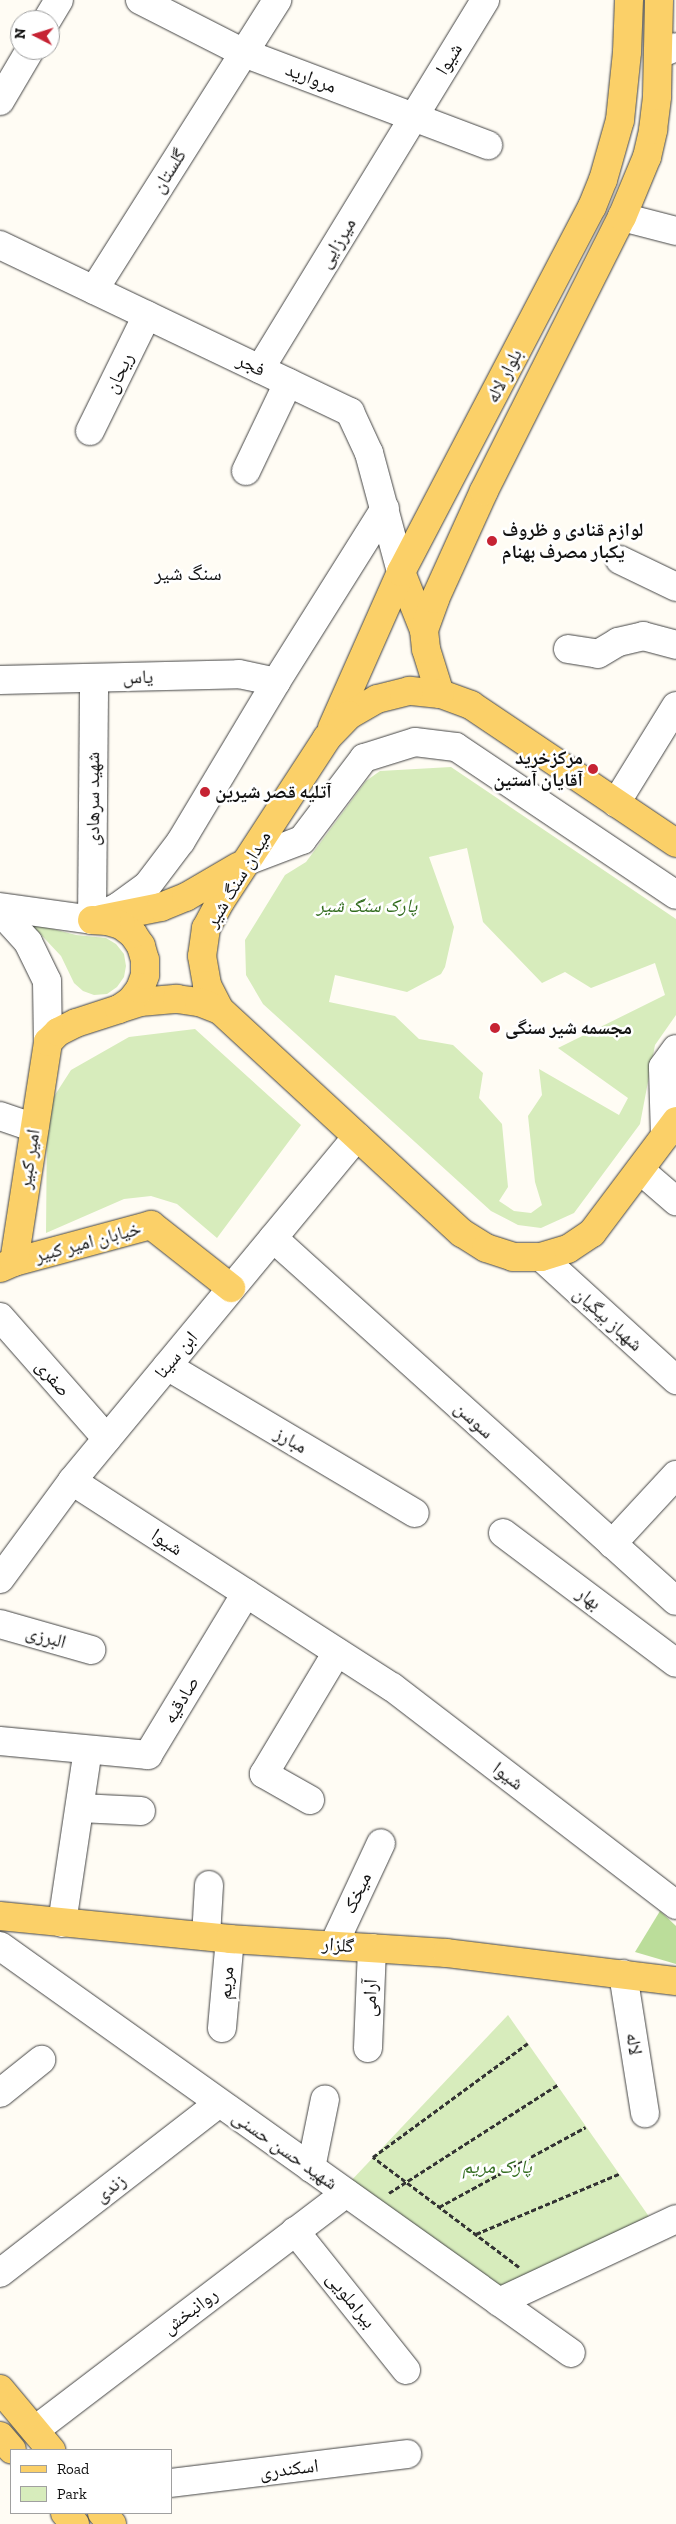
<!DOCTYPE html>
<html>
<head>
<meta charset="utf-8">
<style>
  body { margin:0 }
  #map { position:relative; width:676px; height:2524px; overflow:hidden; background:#fffcf4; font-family:"Zilla Slab","Noto Naskh Arabic",serif }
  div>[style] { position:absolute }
  .green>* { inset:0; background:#d7ecbc }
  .forest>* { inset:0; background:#bbdd9a }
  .path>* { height:3px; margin-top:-1.5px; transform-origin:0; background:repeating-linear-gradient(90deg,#333 0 5px,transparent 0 7.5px) }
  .roads { filter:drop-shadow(0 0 1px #444) drop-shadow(0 0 1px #444) }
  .minor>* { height:28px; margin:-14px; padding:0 14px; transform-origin:14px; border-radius:14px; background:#fff }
  .major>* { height:28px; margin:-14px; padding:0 14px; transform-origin:14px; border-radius:14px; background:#fbd068 }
  .dots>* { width:14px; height:14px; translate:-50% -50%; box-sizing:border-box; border:2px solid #fff; border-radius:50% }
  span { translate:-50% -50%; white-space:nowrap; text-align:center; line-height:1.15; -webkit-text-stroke:5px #fff; paint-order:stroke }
  .street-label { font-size:19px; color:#111 }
  .poi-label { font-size:19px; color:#111; font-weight:700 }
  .left { translate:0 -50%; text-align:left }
  .right { translate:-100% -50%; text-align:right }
  .park-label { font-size:19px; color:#326c1e; font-style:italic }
  .neighbourhood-label { font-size:20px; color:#111 }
  .legend { position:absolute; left:10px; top:2449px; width:162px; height:65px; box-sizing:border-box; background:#fff; border:1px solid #a0a0a0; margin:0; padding:6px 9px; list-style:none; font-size:15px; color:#111 }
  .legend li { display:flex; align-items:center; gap:10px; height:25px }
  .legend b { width:25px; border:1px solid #a0a0a0 }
  .north { position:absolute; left:10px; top:10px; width:50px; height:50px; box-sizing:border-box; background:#fff; border:1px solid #a0a0a0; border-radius:50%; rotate:275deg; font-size:14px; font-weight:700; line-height:20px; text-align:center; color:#111 }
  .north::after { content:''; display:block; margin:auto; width:18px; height:22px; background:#c62333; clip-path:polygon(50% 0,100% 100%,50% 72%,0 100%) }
</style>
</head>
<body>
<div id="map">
  <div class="green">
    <i style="clip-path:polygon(evenodd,451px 767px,676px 919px,676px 1015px,655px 1045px,640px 1124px,574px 1213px,541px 1228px,518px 1225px,491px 1211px,263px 1004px,246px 975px,245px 940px,285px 875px,306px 862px,366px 781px,380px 771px,451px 767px,467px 848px,483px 922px,542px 983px,565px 972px,591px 988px,655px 963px,665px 995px,558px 1048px,628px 1098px,619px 1115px,539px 1069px,542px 1095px,528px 1116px,535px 1182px,542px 1205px,531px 1213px,514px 1211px,499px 1201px,508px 1187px,502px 1124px,479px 1098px,483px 1073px,453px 1045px,419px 1039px,395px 1016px,329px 1002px,335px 975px,407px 992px,441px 974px,445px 967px,454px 927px,429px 857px,467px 848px)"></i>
    <i style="clip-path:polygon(30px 923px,76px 935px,106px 938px,116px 944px,124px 954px,126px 966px,124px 977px,117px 987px,107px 994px,94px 995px,83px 991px,74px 983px,61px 956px)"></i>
    <i style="clip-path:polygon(195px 1029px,301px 1125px,217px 1238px,177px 1204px,151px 1196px,124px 1199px,46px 1233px,47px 1125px,53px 1098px,71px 1070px,129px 1037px)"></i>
    <i style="clip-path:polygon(508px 2015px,650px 2218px,502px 2288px,348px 2184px)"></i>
  </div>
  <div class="forest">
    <i style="clip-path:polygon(660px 1911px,676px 1926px,676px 1964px,635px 1952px)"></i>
  </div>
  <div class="path">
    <i style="left:389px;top:2193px;width:200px;rotate:-32.7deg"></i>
    <i style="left:439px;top:2207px;width:167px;rotate:-28.6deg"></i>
    <i style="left:476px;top:2234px;width:155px;rotate:-22.8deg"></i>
    <i style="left:519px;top:2267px;width:183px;rotate:-143deg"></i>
    <i style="left:373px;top:2157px;width:192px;rotate:-36.3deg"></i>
  </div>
  <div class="roads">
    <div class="minor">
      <i style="left:140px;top:0;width:117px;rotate:27deg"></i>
      <i style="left:244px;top:53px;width:261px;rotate:20.7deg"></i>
      <i style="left:47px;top:20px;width:23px;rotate:-59deg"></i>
      <i style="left:659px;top:54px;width:18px;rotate:-22deg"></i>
      <i style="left:0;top:101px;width:59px;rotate:-59.5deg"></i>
      <i style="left:622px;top:217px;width:56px;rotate:14.5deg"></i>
      <i style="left:0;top:245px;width:388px;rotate:25.5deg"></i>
      <i style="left:350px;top:412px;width:45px;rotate:65.1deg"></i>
      <i style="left:369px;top:453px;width:123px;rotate:74.9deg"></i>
      <i style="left:94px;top:290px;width:343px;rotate:-57.7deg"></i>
      <i style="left:260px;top:369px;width:432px;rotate:-58.6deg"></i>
      <i style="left:90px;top:431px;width:129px;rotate:-63.8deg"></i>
      <i style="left:246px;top:471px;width:98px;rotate:-64.5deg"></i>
      <i style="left:620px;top:560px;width:62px;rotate:25.7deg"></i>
      <i style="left:568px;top:649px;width:30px;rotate:9deg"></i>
      <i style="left:598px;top:654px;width:23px;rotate:-31deg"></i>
      <i style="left:618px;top:642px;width:26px;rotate:-13deg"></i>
      <i style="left:643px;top:636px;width:34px;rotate:15deg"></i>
      <i style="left:0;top:680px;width:239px;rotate:-1.4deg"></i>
      <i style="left:239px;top:674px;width:38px;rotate:12deg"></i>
      <i style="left:616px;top:803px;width:114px;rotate:-58.3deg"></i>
      <i style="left:247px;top:861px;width:59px;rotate:-20.9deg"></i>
      <i style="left:302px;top:840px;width:103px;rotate:-52.9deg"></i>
      <i style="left:364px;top:758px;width:53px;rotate:-17.4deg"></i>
      <i style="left:415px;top:742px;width:41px;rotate:7deg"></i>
      <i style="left:456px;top:747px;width:265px;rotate:33.9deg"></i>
      <i style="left:0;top:907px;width:93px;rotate:8deg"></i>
      <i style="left:92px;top:920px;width:30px;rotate:-27deg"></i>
      <i style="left:119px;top:906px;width:34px;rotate:-36deg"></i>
      <i style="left:147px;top:886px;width:56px;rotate:-52.9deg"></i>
      <i style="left:181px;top:841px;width:185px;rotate:-59.1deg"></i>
      <i style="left:276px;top:682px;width:205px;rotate:-57.9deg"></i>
      <i style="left:0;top:911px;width:42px;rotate:47.9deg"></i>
      <i style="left:28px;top:942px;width:43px;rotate:64deg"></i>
      <i style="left:47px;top:981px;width:61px;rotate:89.1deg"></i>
      <i style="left:92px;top:920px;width:242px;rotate:-89.5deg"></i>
      <i style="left:0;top:1116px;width:36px;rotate:19deg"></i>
      <i style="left:665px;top:1136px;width:69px;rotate:-91.7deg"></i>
      <i style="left:663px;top:1067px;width:22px;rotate:-54deg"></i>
      <i style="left:640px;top:1170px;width:48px;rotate:40.7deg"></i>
      <i style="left:273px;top:1238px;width:542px;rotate:42.01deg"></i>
      <i style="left:541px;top:1257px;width:183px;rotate:42.3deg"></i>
      <i style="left:0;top:1317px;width:162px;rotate:48.7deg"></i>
      <i style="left:167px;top:1366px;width:288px;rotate:30.7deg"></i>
      <i style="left:72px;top:1481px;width:381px;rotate:32.8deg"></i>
      <i style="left:392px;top:1687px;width:358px;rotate:37.5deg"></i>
      <i style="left:503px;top:1533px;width:216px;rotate:36.9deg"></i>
      <i style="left:612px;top:1544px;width:94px;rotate:-47.2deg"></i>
      <i style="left:0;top:1579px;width:122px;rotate:-53.7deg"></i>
      <i style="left:72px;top:1481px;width:447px;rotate:-50.4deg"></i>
      <i style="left:0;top:1624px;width:95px;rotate:15.9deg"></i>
      <i style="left:0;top:1741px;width:149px;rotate:5.4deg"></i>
      <i style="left:148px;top:1755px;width:189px;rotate:-58.8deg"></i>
      <i style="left:310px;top:1800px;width:53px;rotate:-150.5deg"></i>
      <i style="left:264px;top:1774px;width:142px;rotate:-59.1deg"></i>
      <i style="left:80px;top:1808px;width:61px;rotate:2.8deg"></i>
      <i style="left:62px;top:1923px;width:175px;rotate:-81.5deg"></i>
      <i style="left:206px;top:1936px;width:51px;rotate:-86.6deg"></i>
      <i style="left:334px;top:1944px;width:111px;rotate:-65deg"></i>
      <i style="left:0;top:1946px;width:701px;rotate:35.48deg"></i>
      <i style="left:623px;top:1974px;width:141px;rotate:81deg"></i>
      <i style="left:222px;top:2028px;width:89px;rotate:-84.9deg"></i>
      <i style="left:368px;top:2048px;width:100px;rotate:-87.7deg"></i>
      <i style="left:0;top:2093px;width:53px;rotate:-38.8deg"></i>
      <i style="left:311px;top:2168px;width:70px;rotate:-78.5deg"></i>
      <i style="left:295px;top:2231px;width:178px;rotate:51.4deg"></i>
      <i style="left:0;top:2273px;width:277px;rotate:-37.8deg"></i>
      <i style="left:499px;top:2302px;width:195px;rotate:-25.1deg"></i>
      <i style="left:35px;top:2430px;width:391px;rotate:-37.3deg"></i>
      <i style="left:171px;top:2483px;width:238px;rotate:-7deg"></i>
    </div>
    <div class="major">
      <i style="left:401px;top:572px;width:62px;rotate:68.4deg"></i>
      <i style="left:440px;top:694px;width:47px;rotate:-107.3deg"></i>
      <i style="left:426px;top:649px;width:19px;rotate:-96deg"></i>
      <i style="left:424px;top:630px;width:33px;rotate:-70deg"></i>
      <i style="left:435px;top:599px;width:119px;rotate:-65.6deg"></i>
      <i style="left:484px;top:491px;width:307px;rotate:-63.3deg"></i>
      <i style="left:622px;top:217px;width:65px;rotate:-67.4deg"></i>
      <i style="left:647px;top:157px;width:28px;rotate:-77deg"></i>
      <i style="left:653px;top:130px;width:34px;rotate:-83deg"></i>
      <i style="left:657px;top:96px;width:96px;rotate:-88.8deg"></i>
      <i style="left:332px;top:728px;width:171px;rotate:-66.1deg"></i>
      <i style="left:401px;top:572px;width:412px;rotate:-62.4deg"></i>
      <i style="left:592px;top:207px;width:29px;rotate:-68deg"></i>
      <i style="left:603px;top:180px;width:62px;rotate:-74.2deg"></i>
      <i style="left:620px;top:120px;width:68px;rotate:-84.1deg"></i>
      <i style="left:627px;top:52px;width:52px;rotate:-87.8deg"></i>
      <i style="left:676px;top:843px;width:247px;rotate:-146.1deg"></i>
      <i style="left:471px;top:705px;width:33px;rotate:-160deg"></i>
      <i style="left:440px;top:694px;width:31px;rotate:-174deg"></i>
      <i style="left:409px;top:691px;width:33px;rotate:166deg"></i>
      <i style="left:377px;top:699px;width:32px;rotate:150deg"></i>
      <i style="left:349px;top:715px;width:32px;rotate:134deg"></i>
      <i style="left:327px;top:738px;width:196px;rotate:123.1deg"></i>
      <i style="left:220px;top:902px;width:30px;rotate:118deg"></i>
      <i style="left:206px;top:928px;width:28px;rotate:98deg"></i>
      <i style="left:202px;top:956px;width:29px;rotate:80deg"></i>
      <i style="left:207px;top:985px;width:28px;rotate:63deg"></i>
      <i style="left:220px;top:1010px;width:329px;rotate:42.7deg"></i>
      <i style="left:462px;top:1233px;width:28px;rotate:32deg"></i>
      <i style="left:486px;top:1248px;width:28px;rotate:18deg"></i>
      <i style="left:513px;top:1257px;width:28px"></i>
      <i style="left:541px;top:1257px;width:28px;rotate:-17deg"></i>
      <i style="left:568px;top:1249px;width:29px;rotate:-34deg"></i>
      <i style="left:592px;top:1233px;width:140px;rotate:-53.1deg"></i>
      <i style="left:101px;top:919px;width:61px;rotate:-11.3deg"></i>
      <i style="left:161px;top:907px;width:27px;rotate:-22deg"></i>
      <i style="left:186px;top:897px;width:61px;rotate:-30.3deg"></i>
      <i style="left:119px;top:1009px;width:22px;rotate:-18deg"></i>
      <i style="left:140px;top:1002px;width:37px;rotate:-5deg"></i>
      <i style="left:177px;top:999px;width:22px;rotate:8deg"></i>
      <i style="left:199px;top:1002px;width:22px;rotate:21deg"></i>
      <i style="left:14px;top:1262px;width:142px;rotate:-15.1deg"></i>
      <i style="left:151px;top:1225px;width:102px;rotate:38.2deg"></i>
      <i style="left:0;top:1268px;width:15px;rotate:-23deg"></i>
      <i style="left:14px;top:1262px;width:223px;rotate:-81.2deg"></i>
      <i style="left:48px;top:1042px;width:14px;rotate:-45deg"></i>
      <i style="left:58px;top:1032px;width:20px;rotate:-27deg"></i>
      <i style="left:76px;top:1023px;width:45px;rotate:-18deg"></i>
      <i style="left:119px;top:1009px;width:14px;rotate:-34deg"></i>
      <i style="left:131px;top:1001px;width:15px;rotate:-53deg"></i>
      <i style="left:140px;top:989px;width:15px;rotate:-70deg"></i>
      <i style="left:145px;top:975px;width:15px;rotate:-90deg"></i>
      <i style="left:145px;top:960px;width:15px;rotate:-106deg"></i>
      <i style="left:141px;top:946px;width:14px;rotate:-124deg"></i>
      <i style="left:133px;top:934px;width:15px;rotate:-143deg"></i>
      <i style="left:121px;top:925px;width:15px;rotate:-164deg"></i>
      <i style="left:107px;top:921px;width:15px;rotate:-176deg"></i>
      <i style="left:0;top:1916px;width:231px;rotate:5.7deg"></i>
      <i style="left:230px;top:1939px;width:217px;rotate:3.7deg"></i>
      <i style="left:447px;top:1953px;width:231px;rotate:7deg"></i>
      <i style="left:0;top:2389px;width:80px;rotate:50.1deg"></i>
      <i style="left:0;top:2436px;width:18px;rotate:49deg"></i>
      <i style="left:65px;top:2513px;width:15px;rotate:48deg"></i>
      <i style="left:102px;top:2513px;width:15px;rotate:48deg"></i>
    </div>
  </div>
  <div class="dots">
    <i style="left:492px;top:541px;background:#c62333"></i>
    <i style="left:593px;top:769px;background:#c62333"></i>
    <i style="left:205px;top:792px;background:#c62333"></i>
    <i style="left:495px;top:1028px;background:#c62333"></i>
  </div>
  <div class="street-label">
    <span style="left:449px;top:59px;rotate:-59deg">شیوا</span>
    <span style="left:311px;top:78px;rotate:21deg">مروارید</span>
    <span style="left:169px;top:171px;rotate:-58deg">گلستان</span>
    <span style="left:337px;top:243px;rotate:-59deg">میرزایی</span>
    <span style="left:251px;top:365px;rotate:26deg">فجر</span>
    <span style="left:119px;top:373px;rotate:-64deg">ریحان</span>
    <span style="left:504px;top:376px;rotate:-63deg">بلوار لاله</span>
    <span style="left:138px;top:677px;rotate:-1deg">یاس</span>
    <span style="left:93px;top:799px;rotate:-90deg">شهید سرهادی</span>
    <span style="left:238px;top:879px;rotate:-59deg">میدان سنگ شیر</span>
    <span style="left:29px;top:1159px;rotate:-81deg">امیر کبیر</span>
    <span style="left:88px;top:1242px;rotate:-15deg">خیابان امیر کبیر</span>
    <span style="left:608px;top:1319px;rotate:42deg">شهباز بیگیان</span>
    <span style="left:176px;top:1355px;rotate:-50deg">ابن سینا</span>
    <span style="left:53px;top:1378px;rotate:49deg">صفری</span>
    <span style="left:474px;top:1420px;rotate:42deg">سوسن</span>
    <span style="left:291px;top:1440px;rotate:31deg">مبارز</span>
    <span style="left:167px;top:1542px;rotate:33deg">شیوا</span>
    <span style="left:589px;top:1598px;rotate:37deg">بهار</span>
    <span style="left:46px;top:1637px;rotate:16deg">البرزی</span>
    <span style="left:181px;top:1700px;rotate:-59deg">صادقیه</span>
    <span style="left:508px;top:1776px;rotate:37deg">شیوا</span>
    <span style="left:357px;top:1893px;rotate:-65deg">میخک</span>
    <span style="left:338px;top:1945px;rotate:5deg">گلزار</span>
    <span style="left:226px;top:1983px;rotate:-85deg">مریم</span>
    <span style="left:370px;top:1998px;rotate:-88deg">آرامی</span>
    <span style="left:634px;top:2044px;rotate:81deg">لاله</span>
    <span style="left:285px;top:2150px;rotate:35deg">شهید حسن حسنی</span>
    <span style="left:110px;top:2188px;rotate:-38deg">زندی</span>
    <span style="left:351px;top:2300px;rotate:51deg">بیراملویی</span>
    <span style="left:190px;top:2311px;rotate:-37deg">روانبخش</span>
    <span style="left:289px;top:2469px;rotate:-7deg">اسکندری</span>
  </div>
  <div class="poi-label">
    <span class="left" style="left:502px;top:541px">لوازم قنادی و ظروف<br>یکبار مصرف بهنام</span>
    <span class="right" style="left:583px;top:769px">مرکزخرید<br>آقایان آستین</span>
    <span class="left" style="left:215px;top:792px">آتلیه قصر شیرین</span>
    <span class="left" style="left:505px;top:1028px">مجسمه شیر سنگی</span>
  </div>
  <div class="park-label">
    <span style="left:367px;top:906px">پارک سنگ شیر</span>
    <span style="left:497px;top:2167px">پارک مریم</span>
  </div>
  <div class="neighbourhood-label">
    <span style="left:188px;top:573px">سنگ شیر</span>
  </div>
  <ul class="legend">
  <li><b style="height:6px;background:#fbd068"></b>Road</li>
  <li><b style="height:14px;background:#d7ecbc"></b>Park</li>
  </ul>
  <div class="north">N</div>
</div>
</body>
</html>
